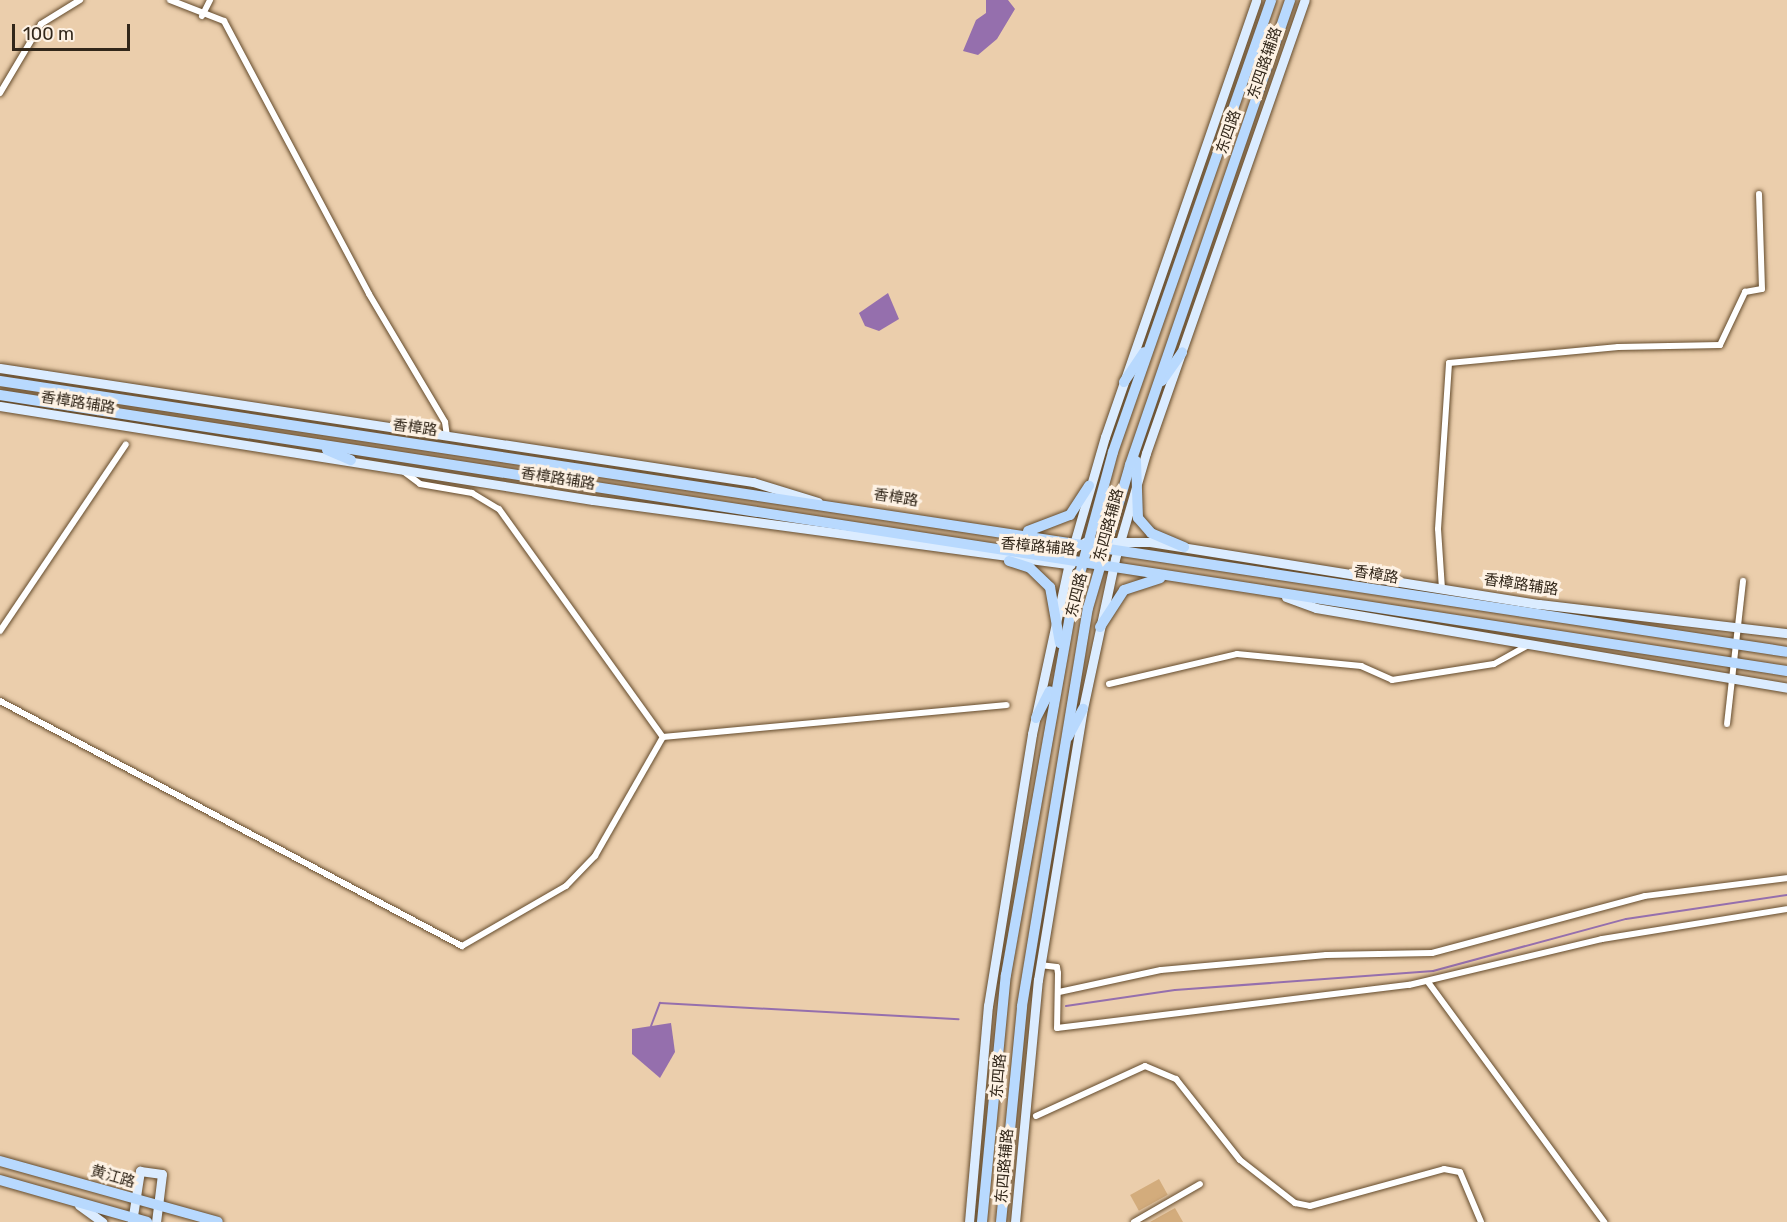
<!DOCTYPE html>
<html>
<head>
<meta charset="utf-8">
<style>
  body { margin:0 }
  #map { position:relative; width:1787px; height:1222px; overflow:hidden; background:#ebceac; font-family:Rubik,"Noto Sans SC",sans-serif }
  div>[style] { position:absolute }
  .green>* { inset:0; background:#d3ac7c; transform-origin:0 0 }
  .water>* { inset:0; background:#956fad }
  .stream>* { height:2px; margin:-1px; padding:0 1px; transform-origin:1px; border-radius:1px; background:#956fad }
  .roads { filter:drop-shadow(0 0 2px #644b2c) drop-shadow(0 0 2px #644b2c) }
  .street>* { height:6px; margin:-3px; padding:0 3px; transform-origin:3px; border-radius:3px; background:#fff }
  .secondary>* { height:9px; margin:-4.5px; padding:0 4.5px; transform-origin:4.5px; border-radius:4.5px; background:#dbecff }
  .primary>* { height:10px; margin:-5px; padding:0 5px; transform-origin:5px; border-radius:5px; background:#b8d9fe }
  span { translate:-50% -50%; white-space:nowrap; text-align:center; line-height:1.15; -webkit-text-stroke:6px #fef2e4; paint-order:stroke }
  .street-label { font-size:15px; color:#32271a }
  .scale { position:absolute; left:12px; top:24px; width:118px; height:27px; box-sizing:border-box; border:3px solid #32271a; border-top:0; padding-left:8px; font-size:18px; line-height:21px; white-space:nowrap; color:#32271a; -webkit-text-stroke:4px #fef2e4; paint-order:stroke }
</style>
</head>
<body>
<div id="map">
  <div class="green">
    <i style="left:1159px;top:1179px;width:18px;height:33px;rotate:61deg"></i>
    <i style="clip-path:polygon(1175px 1208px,1183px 1222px,1150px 1222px)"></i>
  </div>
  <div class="water">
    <i style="clip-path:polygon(986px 0,1008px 0,1015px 9px,997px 39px,978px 55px,963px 51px,976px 20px,986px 13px)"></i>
    <i style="clip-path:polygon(888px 293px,899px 319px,879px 331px,865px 326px,859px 313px)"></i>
    <i style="clip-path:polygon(671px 1023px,675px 1052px,660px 1078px,632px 1054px,632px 1029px)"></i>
  </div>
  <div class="stream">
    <i style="left:1066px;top:1006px;width:110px;rotate:-8.4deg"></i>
    <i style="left:1175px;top:990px;width:259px;rotate:-4.2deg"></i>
    <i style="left:1433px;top:971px;width:200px;rotate:-15.1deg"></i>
    <i style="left:1626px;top:919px;width:163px;rotate:-8.5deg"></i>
    <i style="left:651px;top:1026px;width:25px;rotate:-69deg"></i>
    <i style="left:660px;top:1003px;width:299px;rotate:3.1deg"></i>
  </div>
  <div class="roads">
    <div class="street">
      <i style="left:170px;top:0;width:58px;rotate:21.3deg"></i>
      <i style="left:224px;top:21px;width:309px;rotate:62deg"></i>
      <i style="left:369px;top:294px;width:149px;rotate:59.3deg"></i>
      <i style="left:445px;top:422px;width:15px;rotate:82deg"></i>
      <i style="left:202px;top:16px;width:18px;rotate:-63deg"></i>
      <i style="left:0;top:93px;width:80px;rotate:-59.3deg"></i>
      <i style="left:41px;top:24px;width:46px;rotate:-31.6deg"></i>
      <i style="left:403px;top:471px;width:21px;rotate:37deg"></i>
      <i style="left:420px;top:484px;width:53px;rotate:9.8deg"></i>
      <i style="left:472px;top:493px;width:31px;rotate:31deg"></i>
      <i style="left:499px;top:509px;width:281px;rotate:54.3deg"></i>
      <i style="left:1442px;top:589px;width:60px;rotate:-93.8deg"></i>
      <i style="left:1438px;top:529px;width:166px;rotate:-86.2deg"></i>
      <i style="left:1449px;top:363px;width:170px;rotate:-5.4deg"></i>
      <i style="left:1618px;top:347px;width:102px;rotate:-1.1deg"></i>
      <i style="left:1720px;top:345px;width:59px;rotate:-64.7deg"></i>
      <i style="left:1745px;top:292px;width:17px;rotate:-10deg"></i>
      <i style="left:1762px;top:289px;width:95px;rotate:-91.8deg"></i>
      <i style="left:0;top:631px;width:225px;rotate:-56deg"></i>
      <i style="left:1109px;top:684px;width:131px;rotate:-13.2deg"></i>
      <i style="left:1237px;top:654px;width:125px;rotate:5.5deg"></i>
      <i style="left:1361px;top:666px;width:34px;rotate:24deg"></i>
      <i style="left:1392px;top:680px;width:103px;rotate:-8.9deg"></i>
      <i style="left:1494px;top:664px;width:38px;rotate:-29deg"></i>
      <i style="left:0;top:701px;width:523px;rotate:27.94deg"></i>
      <i style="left:462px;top:946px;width:120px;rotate:-30deg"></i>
      <i style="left:566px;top:886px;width:42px;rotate:-46deg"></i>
      <i style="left:595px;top:856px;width:137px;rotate:-60.3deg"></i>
      <i style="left:1727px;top:724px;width:144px;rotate:-83.6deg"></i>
      <i style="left:663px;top:737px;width:345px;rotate:-5.3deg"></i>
      <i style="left:1040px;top:965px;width:17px;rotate:7deg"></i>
      <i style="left:1057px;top:967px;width:6px;rotate:81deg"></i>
      <i style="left:1058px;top:973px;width:55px;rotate:91deg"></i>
      <i style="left:1057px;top:1028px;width:355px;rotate:-7deg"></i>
      <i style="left:1409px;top:985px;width:198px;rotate:-13.4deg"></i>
      <i style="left:1602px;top:939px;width:187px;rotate:-9.2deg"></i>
      <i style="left:1428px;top:982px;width:298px;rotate:53.7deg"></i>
      <i style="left:1059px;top:992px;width:104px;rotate:-12.2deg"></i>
      <i style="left:1161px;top:970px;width:166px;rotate:-5.2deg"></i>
      <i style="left:1326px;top:955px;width:106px;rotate:-1.1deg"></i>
      <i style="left:1432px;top:953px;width:220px;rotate:-15deg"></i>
      <i style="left:1645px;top:896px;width:143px;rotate:-7.2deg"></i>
      <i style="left:1036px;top:1116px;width:120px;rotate:-24.6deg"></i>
      <i style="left:1145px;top:1066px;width:34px;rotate:23deg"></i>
      <i style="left:1176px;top:1079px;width:103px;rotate:51.7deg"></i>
      <i style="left:1240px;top:1160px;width:70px;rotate:38deg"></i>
      <i style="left:1295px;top:1203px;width:15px;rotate:11deg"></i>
      <i style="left:1310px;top:1206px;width:139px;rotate:-15.4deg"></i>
      <i style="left:1444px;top:1169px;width:16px;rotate:11deg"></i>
      <i style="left:1460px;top:1172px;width:54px;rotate:67.2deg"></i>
      <i style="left:1134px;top:1222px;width:76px;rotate:-29.9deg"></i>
    </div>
    <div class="secondary">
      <i style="left:0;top:368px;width:762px;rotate:8.61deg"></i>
      <i style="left:753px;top:482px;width:68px;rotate:17.1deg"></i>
      <i style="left:0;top:406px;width:600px;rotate:9.01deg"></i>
      <i style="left:593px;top:500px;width:482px;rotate:7.7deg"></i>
      <i style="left:1085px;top:542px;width:65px"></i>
      <i style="left:1150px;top:542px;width:394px;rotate:9.1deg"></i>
      <i style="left:1539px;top:604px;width:250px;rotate:6.7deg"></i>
      <i style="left:1286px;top:597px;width:32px;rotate:20deg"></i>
      <i style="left:1316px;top:608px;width:478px;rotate:9.6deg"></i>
      <i style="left:79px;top:1205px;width:29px;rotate:36deg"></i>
      <i style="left:132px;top:1222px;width:52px;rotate:-81.1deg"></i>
      <i style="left:140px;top:1171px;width:22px;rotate:8deg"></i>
      <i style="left:162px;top:1174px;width:48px;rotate:97.1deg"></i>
      <i style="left:969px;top:1222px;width:217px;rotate:-85deg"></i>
      <i style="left:988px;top:1006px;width:276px;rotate:-80.8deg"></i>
      <i style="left:1032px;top:734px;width:180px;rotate:-77.8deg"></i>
      <i style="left:1070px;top:558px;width:126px;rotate:-73.9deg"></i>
      <i style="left:1105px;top:437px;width:462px;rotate:-70.9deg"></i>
      <i style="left:1015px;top:1222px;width:243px;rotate:-84.6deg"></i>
      <i style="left:1038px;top:980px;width:271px;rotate:-80.6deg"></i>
      <i style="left:1082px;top:713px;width:157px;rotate:-77.9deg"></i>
      <i style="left:1115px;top:559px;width:110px;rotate:-73.7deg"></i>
      <i style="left:1146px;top:453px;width:480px;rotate:-70.7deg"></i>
    </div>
    <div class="primary">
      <i style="left:0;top:381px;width:1807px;rotate:8.62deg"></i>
      <i style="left:1162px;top:381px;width:35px;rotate:-55deg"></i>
      <i style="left:1124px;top:382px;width:36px;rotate:-56deg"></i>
      <i style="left:0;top:395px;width:1808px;rotate:8.78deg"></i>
      <i style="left:327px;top:450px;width:26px;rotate:23deg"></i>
      <i style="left:1136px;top:461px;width:57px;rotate:88deg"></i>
      <i style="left:1138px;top:518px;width:20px;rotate:49deg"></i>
      <i style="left:1151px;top:533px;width:36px;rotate:23deg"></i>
      <i style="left:1028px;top:531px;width:45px;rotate:-20.9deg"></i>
      <i style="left:1070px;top:515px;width:35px;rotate:-57deg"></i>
      <i style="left:1009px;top:561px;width:22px;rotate:18deg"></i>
      <i style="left:1030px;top:568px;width:28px;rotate:44deg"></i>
      <i style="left:1050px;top:587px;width:57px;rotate:79.9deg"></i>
      <i style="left:1100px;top:627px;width:44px;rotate:-57deg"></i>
      <i style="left:1124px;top:590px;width:38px;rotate:-18deg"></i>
      <i style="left:1036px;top:718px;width:30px;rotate:-63deg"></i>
      <i style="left:1068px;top:737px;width:32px;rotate:-62deg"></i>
      <i style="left:0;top:1161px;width:226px;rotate:15.6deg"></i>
      <i style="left:0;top:1180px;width:153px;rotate:15.9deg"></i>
      <i style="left:982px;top:1222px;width:248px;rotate:-84.5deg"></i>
      <i style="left:1006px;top:975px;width:378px;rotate:-79.9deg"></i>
      <i style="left:1072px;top:603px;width:156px;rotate:-74.8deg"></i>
      <i style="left:1113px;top:452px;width:479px;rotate:-70.7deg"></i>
      <i style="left:1001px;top:1222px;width:217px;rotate:-84.4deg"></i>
      <i style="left:1022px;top:1006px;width:403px;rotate:-80.6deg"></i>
      <i style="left:1088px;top:608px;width:149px;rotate:-73.6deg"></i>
      <i style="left:1130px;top:465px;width:492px;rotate:-71deg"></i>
    </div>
  </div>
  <div class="street-label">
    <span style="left:1265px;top:63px;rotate:-71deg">东四路辅路</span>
    <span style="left:1229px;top:132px;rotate:-71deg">东四路</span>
    <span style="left:78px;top:403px;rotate:9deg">香樟路辅路</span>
    <span style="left:415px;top:428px;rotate:8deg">香樟路</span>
    <span style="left:558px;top:479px;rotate:9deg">香樟路辅路</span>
    <span style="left:896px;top:498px;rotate:9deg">香樟路</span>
    <span style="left:1109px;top:525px;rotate:-75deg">东四路辅路</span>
    <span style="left:1038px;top:547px;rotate:5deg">香樟路辅路</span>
    <span style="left:1376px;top:575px;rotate:9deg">香樟路</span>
    <span style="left:1521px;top:585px;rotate:8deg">香樟路辅路</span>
    <span style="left:1077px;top:595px;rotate:-76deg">东四路</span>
    <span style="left:999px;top:1076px;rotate:-85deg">东四路</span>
    <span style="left:1005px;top:1166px;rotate:-85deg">东四路辅路</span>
    <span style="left:113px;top:1177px;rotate:16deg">黄江路</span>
  </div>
  <div class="scale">100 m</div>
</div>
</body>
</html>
